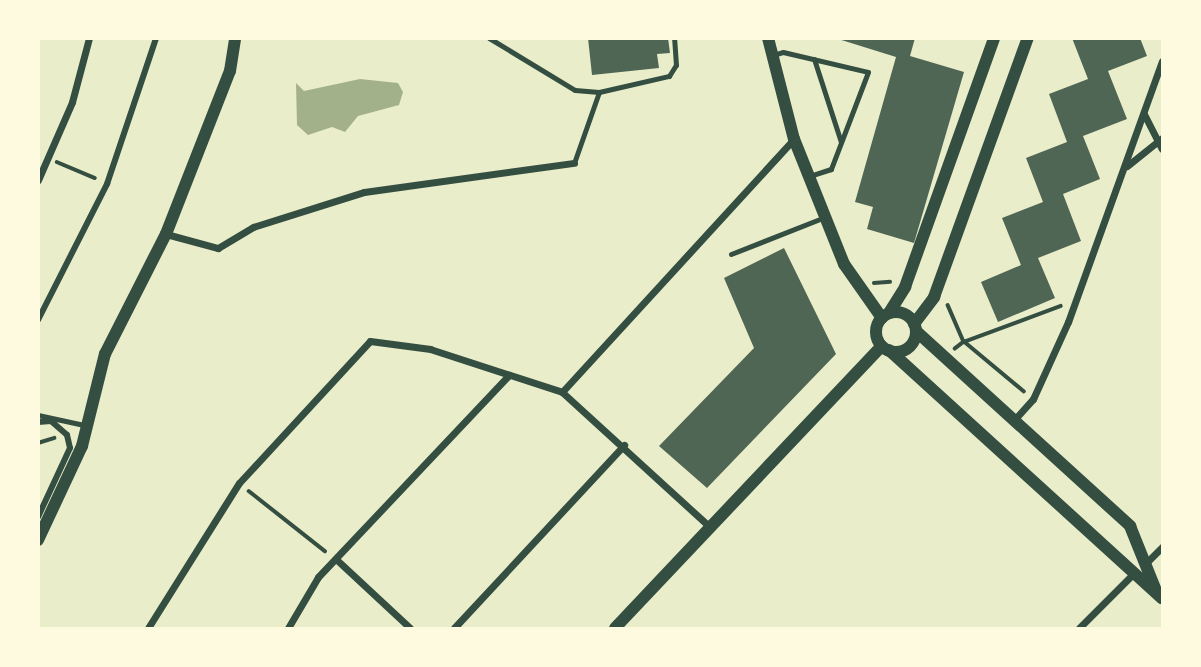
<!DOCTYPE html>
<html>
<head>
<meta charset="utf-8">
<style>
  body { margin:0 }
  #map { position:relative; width:1201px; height:667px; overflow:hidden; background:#e9edc9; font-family:"Source Sans 3",sans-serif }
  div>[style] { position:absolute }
  .water>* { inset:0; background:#a3b18a }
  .building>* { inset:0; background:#4f6655 }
  .path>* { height:3.5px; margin:-1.75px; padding:0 1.75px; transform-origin:1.75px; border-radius:1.75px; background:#344e41 }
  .service>* { height:5px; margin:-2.5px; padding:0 2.5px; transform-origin:2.5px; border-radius:2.5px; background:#344e41 }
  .pedestrian>* { height:6px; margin:-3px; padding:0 3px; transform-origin:3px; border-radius:3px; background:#344e41 }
  .minor>* { height:7px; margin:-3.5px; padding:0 3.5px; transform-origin:3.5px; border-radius:3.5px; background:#344e41 }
  .tertiary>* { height:12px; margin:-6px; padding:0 6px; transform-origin:6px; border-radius:6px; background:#344e41 }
  .tertiary>.ring { margin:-6px; padding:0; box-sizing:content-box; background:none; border:12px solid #344e41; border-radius:50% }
  span { translate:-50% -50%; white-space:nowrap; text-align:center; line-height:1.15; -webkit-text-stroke:5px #fefae0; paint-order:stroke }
  .frame { position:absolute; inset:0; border:40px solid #fefae0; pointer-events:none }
</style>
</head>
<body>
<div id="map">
  <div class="water">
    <i style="clip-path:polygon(360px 79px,398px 83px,403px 92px,399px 105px,358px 116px,345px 132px,332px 127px,308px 135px,297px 125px,296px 83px,304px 91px)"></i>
  </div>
  <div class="building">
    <i style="clip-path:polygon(588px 38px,668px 38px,670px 53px,657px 54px,659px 68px,592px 75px)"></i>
    <i style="clip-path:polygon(835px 38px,915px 38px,910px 56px,964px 72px,914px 243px,867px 229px,873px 207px,855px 202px,896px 57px)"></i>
    <i style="clip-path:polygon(1072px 38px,1140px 38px,1147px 56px,1108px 71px,1127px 119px,1083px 136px,1100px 179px,1063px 194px,1081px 241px,1038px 258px,1055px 298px,998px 322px,981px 282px,1021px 265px,1002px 218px,1043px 202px,1026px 158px,1067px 142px,1049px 94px,1088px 79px)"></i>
    <i style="clip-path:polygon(784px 248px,836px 354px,707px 488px,659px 446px,754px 348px,724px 278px)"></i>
  </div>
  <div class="path">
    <i style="left:57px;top:162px;width:41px;rotate:22.8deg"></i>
    <i style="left:874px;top:283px;width:16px;rotate:-4deg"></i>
    <i style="left:948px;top:305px;width:40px;rotate:66.6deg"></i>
    <i style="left:964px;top:342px;width:11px;rotate:142deg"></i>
    <i style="left:1024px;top:392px;width:78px;rotate:-140.2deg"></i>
    <i style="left:964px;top:342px;width:103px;rotate:-20.4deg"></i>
    <i style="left:38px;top:443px;width:17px;rotate:-17deg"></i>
    <i style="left:249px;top:491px;width:97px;rotate:38.3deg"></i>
  </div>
  <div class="service">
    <i style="left:489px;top:38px;width:100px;rotate:31.2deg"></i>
    <i style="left:575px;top:90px;width:24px;rotate:5deg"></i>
    <i style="left:599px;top:92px;width:72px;rotate:-12.9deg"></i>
    <i style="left:669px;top:76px;width:13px;rotate:-58deg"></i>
    <i style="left:676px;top:65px;width:27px;rotate:-94deg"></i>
    <i style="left:773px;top:55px;width:10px;rotate:-17deg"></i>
    <i style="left:783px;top:52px;width:87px;rotate:13.2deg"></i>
    <i style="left:868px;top:72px;width:104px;rotate:110.9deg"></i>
    <i style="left:831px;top:169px;width:23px;rotate:162deg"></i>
    <i style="left:814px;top:59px;width:87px;rotate:72deg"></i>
    <i style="left:574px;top:163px;width:75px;rotate:-70.6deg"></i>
    <i style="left:731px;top:254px;width:101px;rotate:-21.5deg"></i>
    <i style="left:38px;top:415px;width:47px;rotate:12.3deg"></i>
  </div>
  <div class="pedestrian">
    <i style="left:38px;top:320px;width:153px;rotate:-63.1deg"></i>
    <i style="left:107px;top:184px;width:154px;rotate:-71.4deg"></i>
    <i style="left:38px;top:422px;width:13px;rotate:-4deg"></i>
    <i style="left:51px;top:421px;width:21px;rotate:41deg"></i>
    <i style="left:67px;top:435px;width:13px;rotate:77deg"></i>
    <i style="left:70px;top:448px;width:76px;rotate:114.9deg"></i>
  </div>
  <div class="minor">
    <i style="left:1144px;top:114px;width:39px;rotate:63deg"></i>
    <i style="left:1127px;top:166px;width:45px;rotate:-38.7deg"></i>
    <i style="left:38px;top:180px;width:85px;rotate:-66.4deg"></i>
    <i style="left:72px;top:102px;width:66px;rotate:-75.1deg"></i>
    <i style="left:166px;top:234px;width:54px;rotate:15.1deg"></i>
    <i style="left:218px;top:248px;width:41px;rotate:-31deg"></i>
    <i style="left:253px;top:227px;width:116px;rotate:-17.5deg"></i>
    <i style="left:364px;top:192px;width:212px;rotate:-7.9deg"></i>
    <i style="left:562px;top:392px;width:343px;rotate:-47.5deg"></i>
    <i style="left:1015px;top:419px;width:27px;rotate:-48deg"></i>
    <i style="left:1033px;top:399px;width:85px;rotate:-65.6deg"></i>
    <i style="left:1068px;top:322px;width:277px;rotate:-70.2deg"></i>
    <i style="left:338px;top:561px;width:98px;rotate:42.9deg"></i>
    <i style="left:1146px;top:563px;width:23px;rotate:-45deg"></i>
    <i style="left:148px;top:628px;width:171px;rotate:-57.9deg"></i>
    <i style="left:239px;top:483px;width:193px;rotate:-47.3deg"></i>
    <i style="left:370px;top:341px;width:61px;rotate:7.6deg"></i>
    <i style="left:430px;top:349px;width:139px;rotate:18deg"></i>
    <i style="left:562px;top:392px;width:199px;rotate:42.4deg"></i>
    <i style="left:288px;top:628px;width:59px;rotate:-59.5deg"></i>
    <i style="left:318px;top:577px;width:278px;rotate:-46.6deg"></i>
    <i style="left:454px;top:628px;width:250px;rotate:-47.1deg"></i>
    <i style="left:1079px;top:628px;width:76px;rotate:-45deg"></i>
  </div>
  <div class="tertiary">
    <i style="left:768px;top:38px;width:104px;rotate:75.6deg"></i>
    <i style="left:794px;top:139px;width:135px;rotate:68.2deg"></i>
    <i style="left:844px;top:264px;width:66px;rotate:54.9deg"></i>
    <i class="ring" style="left:876px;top:312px;width:28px;height:28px"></i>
    <i style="left:889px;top:313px;width:31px;rotate:-58deg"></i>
    <i style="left:905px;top:287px;width:264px;rotate:-70.3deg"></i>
    <i style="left:914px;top:324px;width:34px;rotate:-53deg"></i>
    <i style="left:934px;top:297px;width:276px;rotate:-70.1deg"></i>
    <i style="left:916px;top:331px;width:290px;rotate:42.3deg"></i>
    <i style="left:1130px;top:526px;width:72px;rotate:68.1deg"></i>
    <i style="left:889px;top:350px;width:369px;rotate:42.3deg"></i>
    <i style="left:38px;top:540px;width:104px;rotate:-64.9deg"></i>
    <i style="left:82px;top:446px;width:95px;rotate:-76deg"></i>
    <i style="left:105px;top:354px;width:135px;rotate:-63.1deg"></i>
    <i style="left:166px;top:234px;width:175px;rotate:-68.6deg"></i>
    <i style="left:230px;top:71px;width:33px;rotate:-81deg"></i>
    <i style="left:615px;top:628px;width:388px;rotate:-46.6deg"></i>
  </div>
  <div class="frame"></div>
</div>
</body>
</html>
